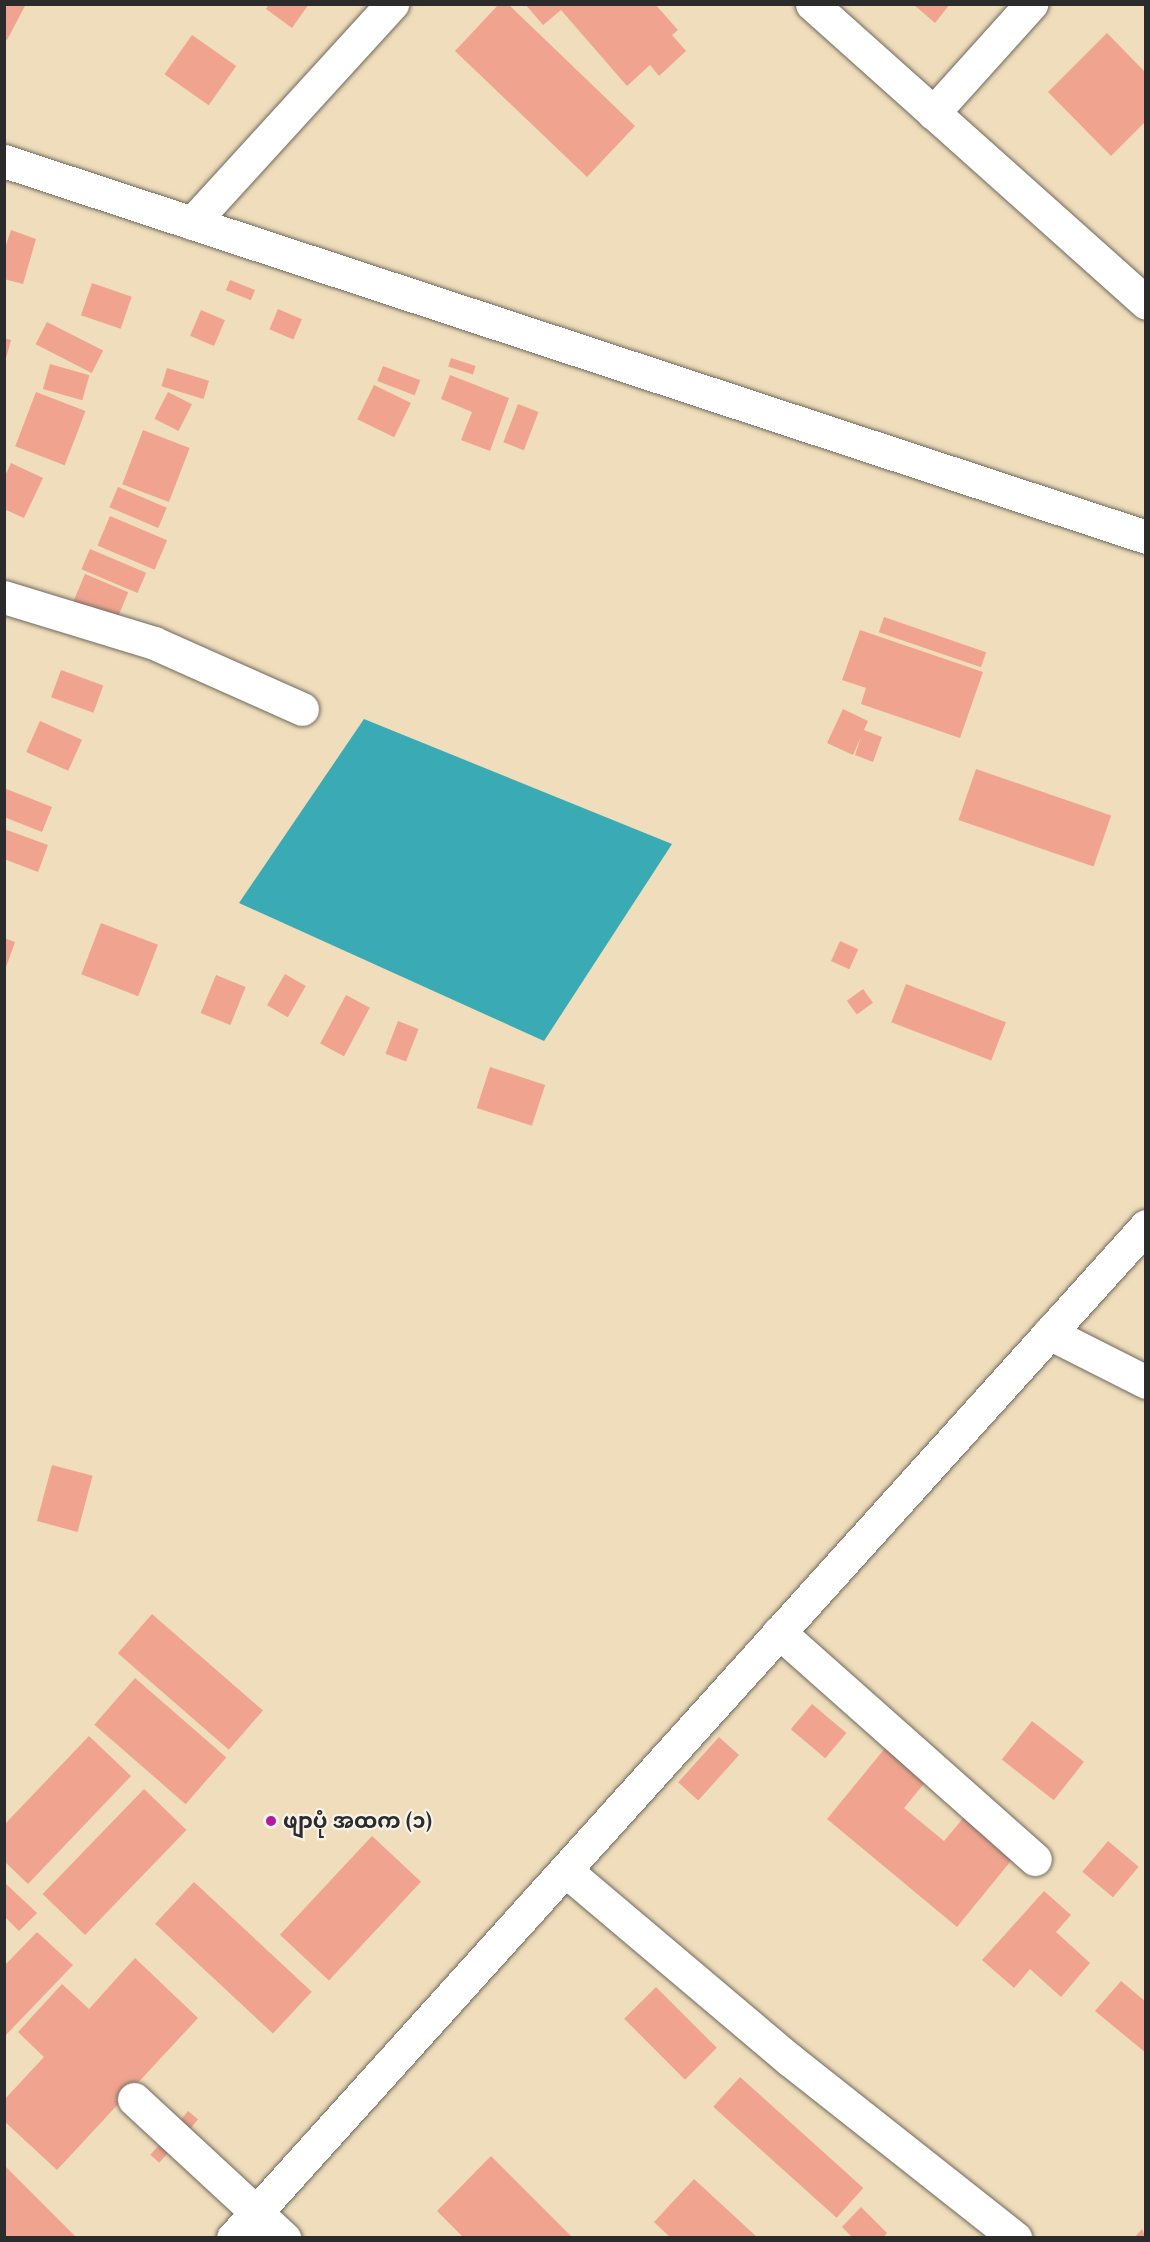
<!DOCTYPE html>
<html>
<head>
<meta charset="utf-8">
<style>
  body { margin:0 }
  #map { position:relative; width:1150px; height:2242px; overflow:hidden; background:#efddbb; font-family:"Libre Caslon Text","Noto Sans Myanmar",serif }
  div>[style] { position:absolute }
  .water>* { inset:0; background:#3aabb5 }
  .building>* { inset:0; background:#f0a48f; transform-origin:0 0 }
  .roads { filter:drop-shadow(0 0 2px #70695d) drop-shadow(0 0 2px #70695d) }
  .minor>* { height:33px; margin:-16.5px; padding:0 16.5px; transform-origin:16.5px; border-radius:16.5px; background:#fff }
  .major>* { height:33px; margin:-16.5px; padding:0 16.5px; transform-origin:16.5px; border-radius:16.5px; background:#fff }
  .dots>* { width:16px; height:16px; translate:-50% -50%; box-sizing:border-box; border:3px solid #f7f3e8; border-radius:50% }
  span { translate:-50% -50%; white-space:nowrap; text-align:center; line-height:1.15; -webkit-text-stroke:4.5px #f7f3e8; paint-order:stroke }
  .poi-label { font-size:21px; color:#2b2b2b; font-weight:700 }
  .left { translate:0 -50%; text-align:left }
  .frame { position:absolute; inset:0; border:6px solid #2b2b2b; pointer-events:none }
</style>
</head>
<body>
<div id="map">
  <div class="water">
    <i style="clip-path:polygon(364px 719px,672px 844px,544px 1041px,239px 903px)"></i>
  </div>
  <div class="building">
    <i style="clip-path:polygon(4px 4px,26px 4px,7px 40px,4px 39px)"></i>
    <i style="clip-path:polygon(269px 4px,309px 4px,292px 28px,266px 9px)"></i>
    <i style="clip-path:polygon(499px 4px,508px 4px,635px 126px,587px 177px,455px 51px)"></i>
    <i style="clip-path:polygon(525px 4px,655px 4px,678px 30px,672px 35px,686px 51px,659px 76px,650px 65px,627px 86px,561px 10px,543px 25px)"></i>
    <i style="clip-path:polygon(913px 4px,950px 4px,935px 23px)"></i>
    <i style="clip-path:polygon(1107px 33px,1146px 73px,1146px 121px,1111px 156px,1048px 92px)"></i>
    <i style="left:192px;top:35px;width:54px;height:48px;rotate:35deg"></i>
    <i style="clip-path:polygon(11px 230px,36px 239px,23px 284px,4px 279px,4px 251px)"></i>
    <i style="left:230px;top:280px;width:27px;height:11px;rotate:22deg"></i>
    <i style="left:92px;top:283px;width:42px;height:34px;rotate:19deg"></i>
    <i style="left:278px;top:309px;width:26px;height:22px;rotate:23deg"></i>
    <i style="left:201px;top:310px;width:26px;height:28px;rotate:23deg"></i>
    <i style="left:47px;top:322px;width:63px;height:25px;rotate:27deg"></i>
    <i style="clip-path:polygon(4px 338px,11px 340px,5px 362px,4px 362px)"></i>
    <i style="left:451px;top:358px;width:26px;height:9px;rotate:18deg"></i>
    <i style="left:50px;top:364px;width:41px;height:26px;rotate:16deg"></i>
    <i style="left:383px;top:366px;width:40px;height:16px;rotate:21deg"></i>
    <i style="left:167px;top:368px;width:44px;height:19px;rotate:17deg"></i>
    <i style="clip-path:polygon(450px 375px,509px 398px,490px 451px,461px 440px,472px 412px,441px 399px)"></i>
    <i style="left:374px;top:385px;width:41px;height:38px;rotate:26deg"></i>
    <i style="left:36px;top:392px;width:53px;height:58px;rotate:21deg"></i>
    <i style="left:168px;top:392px;width:27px;height:30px;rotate:27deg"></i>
    <i style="left:518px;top:404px;width:22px;height:41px;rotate:21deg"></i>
    <i style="left:143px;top:430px;width:50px;height:58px;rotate:21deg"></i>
    <i style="clip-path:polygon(11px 463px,43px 478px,24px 518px,4px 509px,4px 478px)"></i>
    <i style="left:118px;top:487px;width:53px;height:22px;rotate:23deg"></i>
    <i style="left:110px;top:516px;width:62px;height:32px;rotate:23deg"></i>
    <i style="left:90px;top:549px;width:61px;height:22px;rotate:23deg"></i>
    <i style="left:85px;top:574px;width:47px;height:31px;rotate:23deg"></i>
    <i style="left:884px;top:617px;width:108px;height:16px;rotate:19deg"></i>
    <i style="clip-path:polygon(860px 630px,983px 672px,960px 738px,861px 704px,866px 688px,842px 680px)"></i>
    <i style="left:61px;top:670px;width:45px;height:29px;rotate:20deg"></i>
    <i style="clip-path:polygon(843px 709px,868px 721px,864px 730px,882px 737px,873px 762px,855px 755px,861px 737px,853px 755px,827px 743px)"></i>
    <i style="left:40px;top:721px;width:46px;height:34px;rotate:24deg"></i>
    <i style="left:976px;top:769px;width:143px;height:54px;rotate:19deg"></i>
    <i style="clip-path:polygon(4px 788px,52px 807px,42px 832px,4px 817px)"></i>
    <i style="clip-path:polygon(4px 829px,48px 845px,38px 872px,4px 859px)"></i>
    <i style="left:101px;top:923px;width:61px;height:55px;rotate:21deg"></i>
    <i style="clip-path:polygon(4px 938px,15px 942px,5px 970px,4px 970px)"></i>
    <i style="left:840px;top:941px;width:20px;height:22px;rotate:24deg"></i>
    <i style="left:285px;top:974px;width:24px;height:36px;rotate:30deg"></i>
    <i style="left:216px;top:975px;width:32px;height:41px;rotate:22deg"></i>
    <i style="left:906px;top:984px;width:107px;height:41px;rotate:21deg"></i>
    <i style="left:863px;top:989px;width:17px;height:20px;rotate:54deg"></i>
    <i style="left:346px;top:995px;width:27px;height:55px;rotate:28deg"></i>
    <i style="left:398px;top:1021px;width:22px;height:35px;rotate:21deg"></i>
    <i style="left:490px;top:1067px;width:58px;height:43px;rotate:18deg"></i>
    <i style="left:52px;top:1465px;width:42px;height:58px;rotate:15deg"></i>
    <i style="left:152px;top:1614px;width:147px;height:52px;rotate:41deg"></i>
    <i style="left:135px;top:1678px;width:121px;height:62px;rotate:41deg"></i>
    <i style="left:812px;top:1704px;width:45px;height:33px;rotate:40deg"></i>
    <i style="left:1032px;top:1721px;width:66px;height:49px;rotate:38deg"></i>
    <i style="clip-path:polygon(89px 1736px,131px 1776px,28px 1884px,4px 1861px,4px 1825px)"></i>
    <i style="left:719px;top:1737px;width:27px;height:61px;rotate:42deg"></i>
    <i style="clip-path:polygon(886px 1747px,927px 1780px,904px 1808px,944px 1841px,970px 1810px,1019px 1851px,957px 1927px,827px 1819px)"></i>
    <i style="left:144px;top:1789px;width:59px;height:146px;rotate:44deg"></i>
    <i style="left:372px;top:1836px;width:67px;height:135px;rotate:43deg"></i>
    <i style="left:1108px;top:1841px;width:40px;height:40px;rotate:40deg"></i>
    <i style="clip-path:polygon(4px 1882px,37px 1913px,19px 1931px,4px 1916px)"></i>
    <i style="left:194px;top:1882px;width:161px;height:57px;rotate:43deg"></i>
    <i style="clip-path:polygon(1044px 1891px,1071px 1915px,1056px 1932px,1090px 1963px,1061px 1997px,1030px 1969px,1014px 1988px,982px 1960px)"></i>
    <i style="clip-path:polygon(37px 1932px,73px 1965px,4px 2037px,4px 1966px)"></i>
    <i style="clip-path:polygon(135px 1958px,198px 2018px,57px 2170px,4px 2121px,4px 2100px,44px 2057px,18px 2032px,62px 1984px,89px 2009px)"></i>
    <i style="clip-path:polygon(1121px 1981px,1146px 2002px,1146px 2053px,1095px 2011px)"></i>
    <i style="left:656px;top:1987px;width:86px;height:45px;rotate:45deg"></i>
    <i style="left:740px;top:2077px;width:166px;height:40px;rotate:42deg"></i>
    <i style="left:188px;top:2111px;width:13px;height:14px;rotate:39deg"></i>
    <i style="left:159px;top:2145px;width:12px;height:13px;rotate:42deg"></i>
    <i style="clip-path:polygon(491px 2156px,573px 2238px,464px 2238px,437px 2211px)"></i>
    <i style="clip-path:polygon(4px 2165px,77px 2238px,4px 2238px)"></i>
    <i style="clip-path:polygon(694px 2179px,758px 2238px,671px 2238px,654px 2222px)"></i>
    <i style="clip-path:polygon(861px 2207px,887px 2233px,883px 2238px,853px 2238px,842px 2227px)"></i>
    <i style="clip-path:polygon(1142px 2229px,1146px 2238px,1134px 2238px)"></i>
  </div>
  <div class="roads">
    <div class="minor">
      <i style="left:812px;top:4px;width:448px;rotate:41.8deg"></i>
      <i style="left:933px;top:113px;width:147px;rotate:-48deg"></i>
      <i style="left:192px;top:223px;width:297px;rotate:-47.6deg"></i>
      <i style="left:4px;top:597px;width:157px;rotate:17deg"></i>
      <i style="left:154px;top:643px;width:162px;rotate:24deg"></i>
      <i style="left:1049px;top:1333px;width:109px;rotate:26.8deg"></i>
      <i style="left:779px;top:1632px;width:342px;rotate:41.6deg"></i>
      <i style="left:565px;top:1870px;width:294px;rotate:40.2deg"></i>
      <i style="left:790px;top:2060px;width:287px;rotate:38.3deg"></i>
      <i style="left:134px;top:2099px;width:205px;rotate:42.8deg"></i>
      <i style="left:233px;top:2238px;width:1363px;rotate:-47.94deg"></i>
    </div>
    <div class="major">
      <i style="left:4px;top:161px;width:1202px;rotate:18.22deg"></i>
    </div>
  </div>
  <div class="dots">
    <i style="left:271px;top:1821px;background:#b5179e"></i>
  </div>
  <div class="poi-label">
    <span class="left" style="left:283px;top:1821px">ဖျာပုံ အထက (၁)</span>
  </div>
  <div class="frame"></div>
</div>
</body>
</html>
